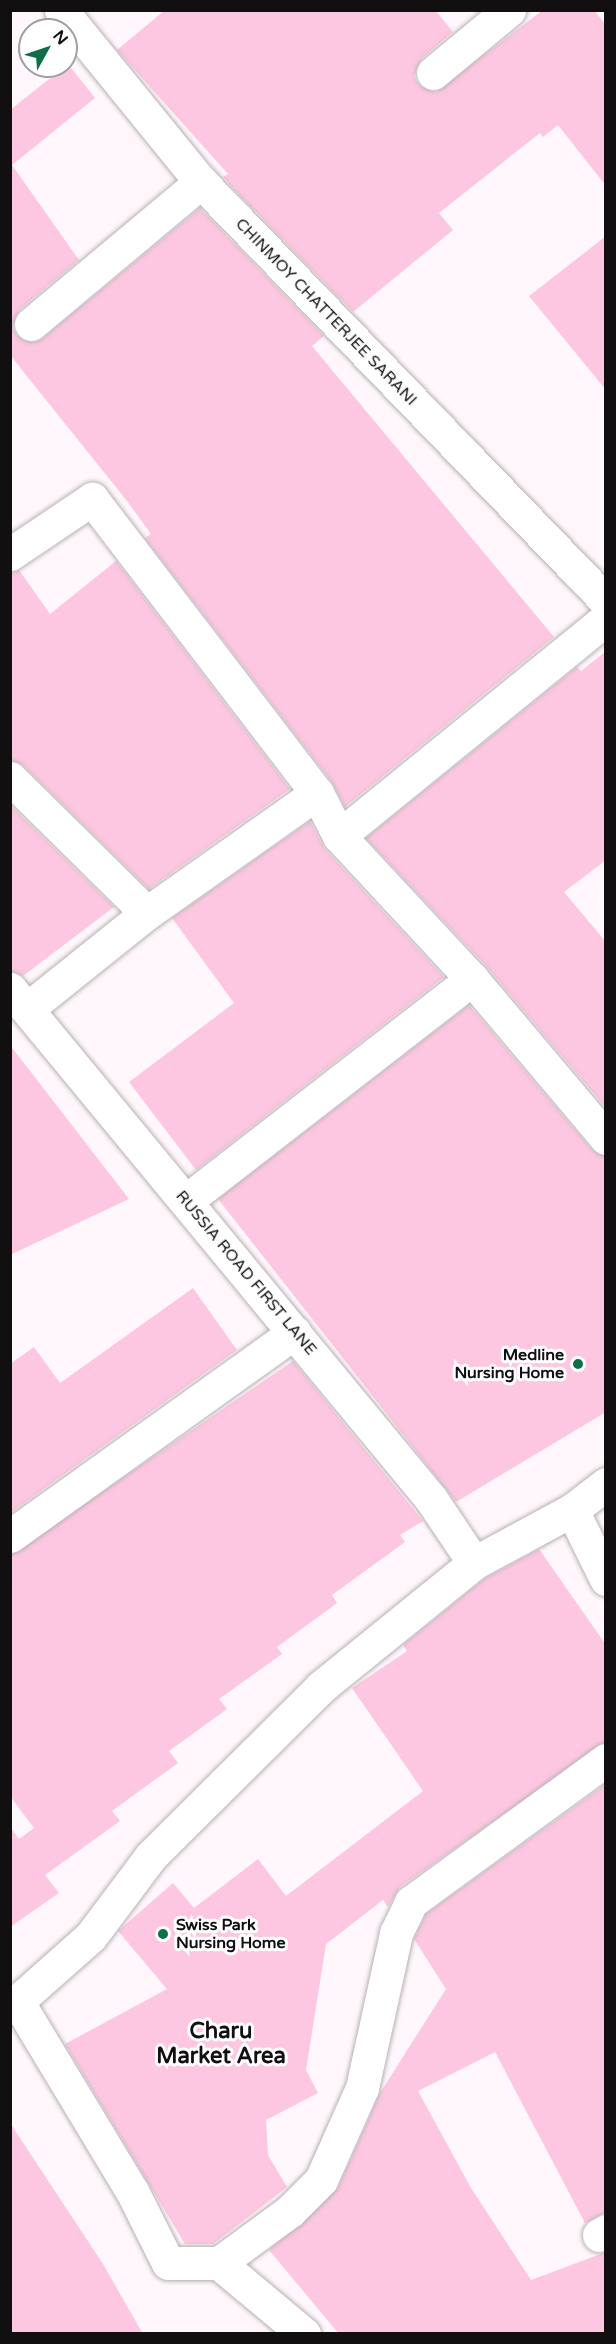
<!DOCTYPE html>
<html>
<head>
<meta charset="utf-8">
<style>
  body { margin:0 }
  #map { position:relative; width:616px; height:2344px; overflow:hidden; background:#fff7fb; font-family:"Varela Round",sans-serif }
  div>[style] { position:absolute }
  .building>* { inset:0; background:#fdc7e2 }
  .roads { filter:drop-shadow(0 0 2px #b8b1b4) drop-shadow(0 0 2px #b8b1b4) }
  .minor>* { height:33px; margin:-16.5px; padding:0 16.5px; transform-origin:16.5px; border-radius:16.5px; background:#fff }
  .dots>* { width:16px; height:16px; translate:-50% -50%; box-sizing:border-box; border:3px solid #fff; border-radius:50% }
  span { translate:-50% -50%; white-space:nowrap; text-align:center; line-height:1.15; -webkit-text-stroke:6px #fff; paint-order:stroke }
  .street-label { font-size:16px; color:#110f10 }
  .poi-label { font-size:16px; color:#110f10; font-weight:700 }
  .right { translate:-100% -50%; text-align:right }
  .left { translate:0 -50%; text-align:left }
  .district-label { font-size:22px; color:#110f10; font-weight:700 }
  .frame { position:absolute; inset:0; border:12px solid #110f10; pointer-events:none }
  .north { position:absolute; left:18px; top:18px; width:60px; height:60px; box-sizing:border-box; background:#fff; border:2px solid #a09f9f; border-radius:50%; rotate:50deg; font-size:16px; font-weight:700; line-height:24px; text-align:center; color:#110f10 }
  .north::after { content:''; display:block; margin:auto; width:21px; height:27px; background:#0c6f45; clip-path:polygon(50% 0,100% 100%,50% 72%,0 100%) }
</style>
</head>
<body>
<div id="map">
  <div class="building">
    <i style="clip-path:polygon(165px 10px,435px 10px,453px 32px,421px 59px,414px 76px,419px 85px,436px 92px,543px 10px,594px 10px,606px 25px,606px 186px,558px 125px,543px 137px,540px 133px,439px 213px,453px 230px,353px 312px,228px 183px,223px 177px,228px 174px,117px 50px)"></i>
    <i style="clip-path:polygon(68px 64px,95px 98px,12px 165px,79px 260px,19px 310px,13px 327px,17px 336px,34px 342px,43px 338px,200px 208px,324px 336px,312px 346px,554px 637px,345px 807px,332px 782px,145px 538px,151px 534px,127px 501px,10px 355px,10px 110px)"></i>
    <i style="clip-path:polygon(606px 236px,606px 390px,529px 296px)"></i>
    <i style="clip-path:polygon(116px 561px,290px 789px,149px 889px,23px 765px,10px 760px,10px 573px,19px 570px,50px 614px)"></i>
    <i style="clip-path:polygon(606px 651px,606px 860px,564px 892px,606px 942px,606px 1108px,486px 966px,366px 838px,577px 667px,581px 671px)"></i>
    <i style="clip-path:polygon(10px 805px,114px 907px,23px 976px,10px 971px)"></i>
    <i style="clip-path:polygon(310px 821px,325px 849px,444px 977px,196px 1170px,129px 1082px,234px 1003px,172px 918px)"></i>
    <i style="clip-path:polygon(469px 1005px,592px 1150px,606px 1156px,606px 1412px,456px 1502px,218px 1199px)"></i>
    <i style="clip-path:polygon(10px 1045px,129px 1199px,10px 1255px)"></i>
    <i style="clip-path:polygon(193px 1288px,237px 1350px,10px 1513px,10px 1364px,34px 1347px,60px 1383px)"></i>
    <i style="clip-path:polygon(293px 1361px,423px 1521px,400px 1535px,405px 1542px,332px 1595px,337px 1603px,277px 1647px,282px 1654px,219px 1699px,227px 1709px,169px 1751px,178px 1763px,112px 1811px,120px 1821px,45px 1875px,59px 1893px,10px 1927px,10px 1827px,19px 1839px,34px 1828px,10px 1796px,10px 1555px)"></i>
    <i style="clip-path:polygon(539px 1549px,606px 1645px,606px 1742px,400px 1887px,388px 1907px,383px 1900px,326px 1944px,306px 2070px,318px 2093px,266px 2120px,268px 2155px,287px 2187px,213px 2244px,185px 2244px,65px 2044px,167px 1989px,118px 1931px,173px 1883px,194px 1908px,258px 1859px,286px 1896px,423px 1791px,352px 1688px,407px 1651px,403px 1645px,484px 1579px)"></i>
    <i style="clip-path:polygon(606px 1784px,606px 2212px,585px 2223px,495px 2052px,418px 2091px,471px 2188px,531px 2280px,606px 2252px,606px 2334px,339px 2334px,269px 2250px,338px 2188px,380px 2093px,446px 1989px,414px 1939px,426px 1914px)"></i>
    <i style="clip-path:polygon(10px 2123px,103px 2264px,143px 2334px,10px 2334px)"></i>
  </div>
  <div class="roads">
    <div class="minor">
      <i style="left:61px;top:10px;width:222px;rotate:50.9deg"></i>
      <i style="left:201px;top:182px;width:583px;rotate:45.97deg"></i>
      <i style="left:433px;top:73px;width:99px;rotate:-39.7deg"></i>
      <i style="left:31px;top:324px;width:222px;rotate:-39.9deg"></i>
      <i style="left:10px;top:554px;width:99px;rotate:-33.9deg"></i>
      <i style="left:92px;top:499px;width:370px;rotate:52.6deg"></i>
      <i style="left:317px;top:793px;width:48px;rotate:62.9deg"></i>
      <i style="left:339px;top:836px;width:195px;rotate:47.1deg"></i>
      <i style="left:472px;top:979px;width:208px;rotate:49.9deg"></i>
      <i style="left:10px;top:778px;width:192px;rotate:44.6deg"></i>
      <i style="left:339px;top:836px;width:344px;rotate:-39.1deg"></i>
      <i style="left:10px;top:989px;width:661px;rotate:50.46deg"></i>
      <i style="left:431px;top:1499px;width:77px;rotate:56.1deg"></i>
      <i style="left:27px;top:1009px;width:154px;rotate:-38.7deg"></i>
      <i style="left:147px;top:913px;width:208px;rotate:-35.2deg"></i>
      <i style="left:187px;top:1200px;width:361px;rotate:-37.8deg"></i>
      <i style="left:572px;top:1510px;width:77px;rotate:63.8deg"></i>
      <i style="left:10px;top:1536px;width:350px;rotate:-35.6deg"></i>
      <i style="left:19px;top:2004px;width:218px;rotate:58.9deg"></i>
      <i style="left:132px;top:2191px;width:80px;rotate:63.4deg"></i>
      <i style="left:168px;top:2263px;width:51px"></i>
      <i style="left:219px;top:2263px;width:111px;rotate:39.9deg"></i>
      <i style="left:10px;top:2008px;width:108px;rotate:-41.6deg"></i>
      <i style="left:91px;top:1936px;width:100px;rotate:-53.1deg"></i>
      <i style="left:151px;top:1856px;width:240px;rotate:-44.8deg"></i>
      <i style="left:321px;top:1687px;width:197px;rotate:-39deg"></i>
      <i style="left:474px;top:1563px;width:111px;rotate:-28.4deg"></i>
      <i style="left:572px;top:1510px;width:43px;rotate:-37.4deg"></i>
      <i style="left:599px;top:2235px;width:8px;rotate:-30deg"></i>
      <i style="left:219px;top:2263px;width:88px;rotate:-36.2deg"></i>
      <i style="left:290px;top:2211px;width:44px;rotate:-45deg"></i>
      <i style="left:321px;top:2180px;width:101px;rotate:-66deg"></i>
      <i style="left:362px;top:2088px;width:159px;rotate:-77.6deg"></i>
      <i style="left:396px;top:1933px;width:34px;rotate:-64deg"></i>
      <i style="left:411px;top:1902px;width:241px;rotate:-36.1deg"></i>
    </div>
  </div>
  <div class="dots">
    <i style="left:578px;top:1364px;background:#0c6f45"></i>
    <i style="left:163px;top:1934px;background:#0c6f45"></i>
  </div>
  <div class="street-label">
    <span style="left:326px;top:312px;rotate:46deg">CHINMOY CHATTERJEE SARANI</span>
    <span style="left:246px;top:1273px;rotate:50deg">RUSSIA ROAD FIRST LANE</span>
  </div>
  <div class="poi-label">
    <span class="right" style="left:564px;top:1364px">Medline<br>Nursing Home</span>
    <span class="left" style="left:176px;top:1934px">Swiss Park<br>Nursing Home</span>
  </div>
  <div class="district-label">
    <span style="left:221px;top:2044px">Charu<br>Market Area</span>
  </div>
  <div class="frame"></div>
  <div class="north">N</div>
</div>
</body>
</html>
